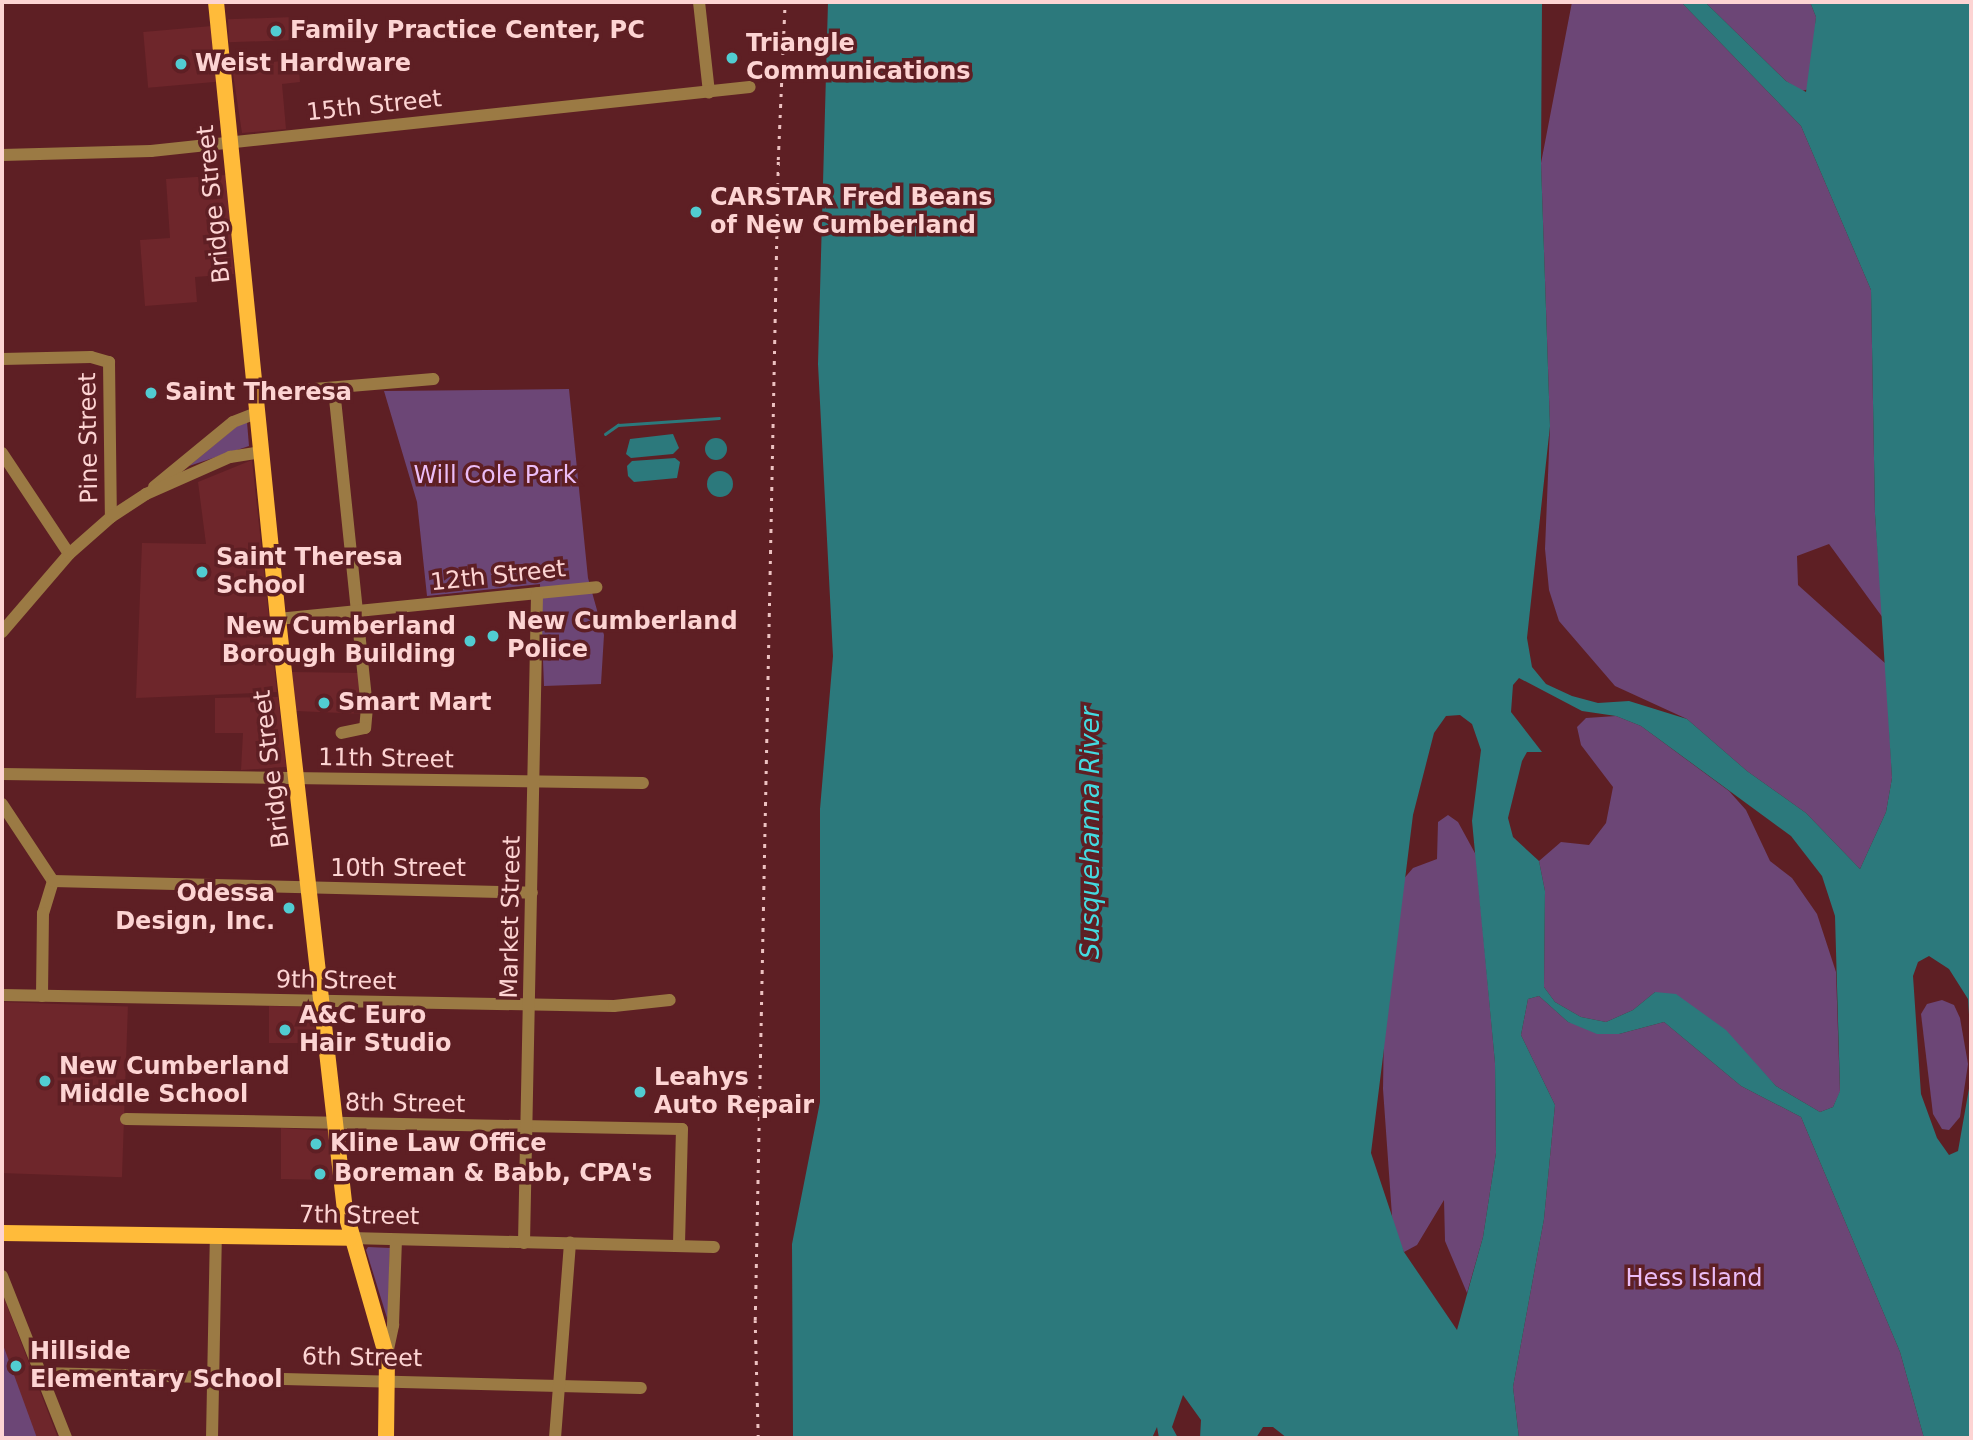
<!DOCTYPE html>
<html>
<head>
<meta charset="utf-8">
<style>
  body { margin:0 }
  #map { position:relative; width:1973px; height:1440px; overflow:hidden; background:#5e1f24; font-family:"DejaVu Sans",sans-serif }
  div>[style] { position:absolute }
  .built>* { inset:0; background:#6e262b; transform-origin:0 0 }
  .green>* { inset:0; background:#6c4676 }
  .water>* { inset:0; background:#2c797c }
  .round { border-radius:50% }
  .stream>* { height:2.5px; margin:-1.25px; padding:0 1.25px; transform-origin:1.25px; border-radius:1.25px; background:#2c797c }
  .minor>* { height:12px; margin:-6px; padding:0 6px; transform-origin:6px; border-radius:6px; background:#9b7a44 }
  .major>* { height:16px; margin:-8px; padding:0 8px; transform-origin:8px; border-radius:8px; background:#ffbb3a }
  .rail>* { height:2.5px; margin-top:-1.25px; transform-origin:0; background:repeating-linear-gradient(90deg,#edc2c1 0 3.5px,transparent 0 10.5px) }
  .dots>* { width:19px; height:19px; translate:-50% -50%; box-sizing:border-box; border:4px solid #5e1f24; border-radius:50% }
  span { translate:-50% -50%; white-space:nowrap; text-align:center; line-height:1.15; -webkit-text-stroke:7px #5e1f24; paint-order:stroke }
  .poi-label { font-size:24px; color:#fdd4d3; font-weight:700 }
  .left { translate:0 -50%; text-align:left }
  .right { translate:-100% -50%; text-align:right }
  .street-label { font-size:24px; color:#fdd4d3 }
  .park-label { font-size:24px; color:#ebbdf7 }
  .water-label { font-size:26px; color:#44dae0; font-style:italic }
  .frame { position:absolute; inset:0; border:4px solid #fdd4d3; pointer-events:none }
</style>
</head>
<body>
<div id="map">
  <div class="built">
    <i style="left:294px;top:17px;width:23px;height:66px;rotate:88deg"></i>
    <i style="left:212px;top:26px;width:56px;height:69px;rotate:85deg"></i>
    <i style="clip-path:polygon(298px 59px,300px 82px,282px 84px,286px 129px,242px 133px,232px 67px)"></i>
    <i style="clip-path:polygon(226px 175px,234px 274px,195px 277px,197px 302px,145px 306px,140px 240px,170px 238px,166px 179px)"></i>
    <i style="clip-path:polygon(252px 460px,277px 692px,136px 698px,142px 543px,206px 544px,198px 482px)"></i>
    <i style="clip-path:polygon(292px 672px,362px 673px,365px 714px,296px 711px)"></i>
    <i style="clip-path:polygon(278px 697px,286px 767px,241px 770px,243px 733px,215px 733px,215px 698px)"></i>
    <i style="left:2px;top:1002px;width:126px;height:171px;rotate:2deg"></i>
    <i style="clip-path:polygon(269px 1006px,311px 1007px,318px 1043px,269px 1043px)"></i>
    <i style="clip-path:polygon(281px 1128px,329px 1131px,334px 1180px,281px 1179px)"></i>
    <i style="clip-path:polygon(2px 1293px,58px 1438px,2px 1438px)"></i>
  </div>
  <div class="green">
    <i style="clip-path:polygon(1572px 2px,1681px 2px,1801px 126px,1871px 290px,1875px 514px,1883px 618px,1829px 544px,1797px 556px,1798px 585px,1886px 664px,1892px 778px,1886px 812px,1860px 869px,1806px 813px,1747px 771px,1687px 719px,1615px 686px,1559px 621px,1549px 590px,1545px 549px,1550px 426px,1541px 163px)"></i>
    <i style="clip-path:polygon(1705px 2px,1810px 2px,1816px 17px,1810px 89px,1801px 91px,1786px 81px)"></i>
    <i style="clip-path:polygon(569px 389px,588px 578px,604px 635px,601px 684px,544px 686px,540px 584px,427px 596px,417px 502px,384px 391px)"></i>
    <i style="clip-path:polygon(242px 422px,247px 422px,249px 446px,189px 466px)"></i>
    <i style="clip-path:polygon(1616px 716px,1641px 726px,1729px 791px,1746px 810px,1770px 861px,1792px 878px,1817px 914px,1836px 972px,1840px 1092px,1833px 1107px,1820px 1112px,1776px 1086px,1755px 1064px,1655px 992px,1633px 1010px,1606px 1022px,1581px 1017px,1555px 1002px,1544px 987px,1545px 891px,1539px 861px,1561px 842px,1589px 845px,1606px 823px,1613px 787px,1581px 745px,1577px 727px,1586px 718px)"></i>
    <i style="clip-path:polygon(1448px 815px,1458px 822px,1476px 855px,1495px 1063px,1496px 1153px,1483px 1237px,1467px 1293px,1445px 1241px,1444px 1200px,1417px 1245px,1404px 1252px,1393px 1230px,1383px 1089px,1384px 1026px,1401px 882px,1413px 868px,1437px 859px,1438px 822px)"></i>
    <i style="clip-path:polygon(1539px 996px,1568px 1022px,1619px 1034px,1664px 1022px,1741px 1086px,1801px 1117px,1900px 1352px,1924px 1438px,1519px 1438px,1513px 1387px,1544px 1219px,1555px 1105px,1521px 1035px,1528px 999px)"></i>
    <i style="clip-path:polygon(1942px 1000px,1954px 1005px,1960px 1018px,1968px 1064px,1960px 1117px,1949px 1130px,1942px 1129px,1933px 1114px,1921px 1014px,1927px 1004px)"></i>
    <i style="clip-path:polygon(368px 1247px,390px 1248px,388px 1321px,366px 1250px)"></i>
    <i style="clip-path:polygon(2px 1342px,37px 1438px,2px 1438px)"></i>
  </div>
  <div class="water">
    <i style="clip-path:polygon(evenodd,828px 2px,1542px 2px,1541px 163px,1550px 426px,1527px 638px,1532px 667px,1546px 684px,1572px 696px,1598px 703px,1629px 701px,1687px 719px,1747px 771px,1806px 813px,1860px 869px,1886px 812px,1892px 778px,1875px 514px,1871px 290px,1801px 126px,1681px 2px,1705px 2px,1786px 81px,1806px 92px,1816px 17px,1810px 2px,1971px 2px,1971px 1047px,1968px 999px,1949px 969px,1929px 956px,1918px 962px,1913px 976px,1921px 1094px,1937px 1138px,1949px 1155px,1958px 1151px,1971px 1077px,1971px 1438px,1924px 1438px,1900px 1352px,1801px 1117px,1741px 1086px,1664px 1022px,1619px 1034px,1597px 1034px,1568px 1022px,1539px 996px,1528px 999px,1521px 1035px,1555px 1105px,1544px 1219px,1513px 1387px,1519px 1438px,1287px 1438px,1273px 1427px,1263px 1427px,1256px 1438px,1200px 1438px,1201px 1420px,1183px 1395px,1172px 1427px,1178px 1438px,1159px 1438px,1157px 1427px,1152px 1438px,793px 1438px,792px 1244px,820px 1102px,820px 809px,833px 656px,818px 364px,828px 2px,1519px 678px,1582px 711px,1616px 716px,1641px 726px,1791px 836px,1822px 876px,1835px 916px,1840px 1091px,1833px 1107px,1820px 1112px,1776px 1086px,1726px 1030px,1676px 994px,1655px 992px,1633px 1010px,1606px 1022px,1581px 1017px,1555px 1002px,1544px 987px,1545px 891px,1539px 861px,1513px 837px,1508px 818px,1522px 761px,1527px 752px,1542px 752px,1511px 712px,1513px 685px,1519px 678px,828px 2px,1460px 715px,1472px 724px,1481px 750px,1472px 821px,1495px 1063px,1496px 1153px,1483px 1237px,1457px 1330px,1404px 1252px,1371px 1153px,1413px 815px,1434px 733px,1446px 716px,1460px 715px)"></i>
    <i style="clip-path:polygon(673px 434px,679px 448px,673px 454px,631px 458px,626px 454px,630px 439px)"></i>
    <i class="round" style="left:705px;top:438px;width:22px;height:22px"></i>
    <i style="clip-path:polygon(675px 458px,680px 462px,677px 478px,634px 482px,628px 476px,627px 466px,632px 461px)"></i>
    <i class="round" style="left:707px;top:471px;width:26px;height:26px"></i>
  </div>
  <div class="stream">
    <i style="left:605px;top:434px;width:16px;rotate:-35deg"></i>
    <i style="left:618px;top:425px;width:101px;rotate:-4deg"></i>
  </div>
  <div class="minor">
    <i style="left:699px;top:2px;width:91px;rotate:83.7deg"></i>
    <i style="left:2px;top:155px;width:149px;rotate:-1.5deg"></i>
    <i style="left:151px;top:151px;width:602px;rotate:-6.1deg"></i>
    <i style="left:2px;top:359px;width:89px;rotate:-1.3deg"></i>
    <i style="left:91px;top:357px;width:19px;rotate:16deg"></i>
    <i style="left:109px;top:362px;width:155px;rotate:89.3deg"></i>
    <i style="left:334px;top:389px;width:320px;rotate:84.1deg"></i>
    <i style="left:367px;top:707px;width:21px;rotate:95deg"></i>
    <i style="left:365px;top:728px;width:24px;rotate:168deg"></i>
    <i style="left:255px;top:394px;width:179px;rotate:-4.8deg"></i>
    <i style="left:2px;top:453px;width:121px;rotate:56.4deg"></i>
    <i style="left:154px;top:487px;width:102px;rotate:-39.4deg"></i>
    <i style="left:233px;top:422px;width:26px;rotate:-21deg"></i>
    <i style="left:278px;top:619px;width:320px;rotate:-5.7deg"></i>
    <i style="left:2px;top:632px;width:103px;rotate:-49.3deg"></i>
    <i style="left:69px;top:554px;width:56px;rotate:-41.4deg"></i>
    <i style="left:111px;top:517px;width:42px;rotate:-33.3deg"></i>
    <i style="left:146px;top:494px;width:92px;rotate:-23.8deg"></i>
    <i style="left:230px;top:457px;width:31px;rotate:-9deg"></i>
    <i style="left:2px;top:774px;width:641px;rotate:0.8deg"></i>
    <i style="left:2px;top:804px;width:92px;rotate:56.5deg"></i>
    <i style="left:53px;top:881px;width:34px;rotate:107deg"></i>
    <i style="left:43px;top:913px;width:83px;rotate:90.7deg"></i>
    <i style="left:53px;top:881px;width:479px;rotate:1.4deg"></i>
    <i style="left:2px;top:995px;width:612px;rotate:1.03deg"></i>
    <i style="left:614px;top:1006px;width:56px;rotate:-6.1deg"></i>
    <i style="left:126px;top:1119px;width:556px;rotate:1.03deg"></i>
    <i style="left:682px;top:1129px;width:117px;rotate:91.5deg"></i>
    <i style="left:350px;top:1238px;width:364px;rotate:1.4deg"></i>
    <i style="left:524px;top:1243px;width:650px;rotate:-88.85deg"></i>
    <i style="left:2px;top:1276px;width:174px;rotate:68.4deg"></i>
    <i style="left:387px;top:1354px;width:30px;rotate:-78deg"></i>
    <i style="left:393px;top:1325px;width:85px;rotate:-88deg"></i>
    <i style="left:41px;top:1373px;width:600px;rotate:1.43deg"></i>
    <i style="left:212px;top:1438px;width:202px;rotate:-88.9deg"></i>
    <i style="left:555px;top:1438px;width:196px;rotate:-85.6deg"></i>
  </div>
  <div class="major">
    <i style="left:216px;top:2px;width:620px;rotate:84.26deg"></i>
    <i style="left:278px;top:619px;width:596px;rotate:83.54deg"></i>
    <i style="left:345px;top:1211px;width:152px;rotate:74deg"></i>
    <i style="left:387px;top:1357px;width:81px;rotate:90.7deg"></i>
    <i style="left:2px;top:1233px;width:348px;rotate:0.8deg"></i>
  </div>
  <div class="rail">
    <i style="left:758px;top:1438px;width:118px;rotate:-91.5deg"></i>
    <i style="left:755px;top:1320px;width:1160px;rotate:-88.86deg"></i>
    <i style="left:778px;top:160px;width:158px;rotate:-87.5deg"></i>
  </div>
  <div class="dots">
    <i style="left:276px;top:31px;background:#51ccd1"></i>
    <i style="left:732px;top:58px;background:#51ccd1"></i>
    <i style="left:181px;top:64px;background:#51ccd1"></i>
    <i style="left:696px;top:212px;background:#51ccd1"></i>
    <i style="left:151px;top:393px;background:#51ccd1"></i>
    <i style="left:202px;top:572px;background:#51ccd1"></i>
    <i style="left:493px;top:636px;background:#51ccd1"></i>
    <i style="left:470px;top:641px;background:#51ccd1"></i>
    <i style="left:324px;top:703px;background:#51ccd1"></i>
    <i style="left:289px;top:908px;background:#51ccd1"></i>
    <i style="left:285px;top:1030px;background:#51ccd1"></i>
    <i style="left:45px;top:1081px;background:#51ccd1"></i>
    <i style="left:640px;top:1092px;background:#51ccd1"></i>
    <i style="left:316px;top:1144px;background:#51ccd1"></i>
    <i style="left:320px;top:1174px;background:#51ccd1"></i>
    <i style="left:16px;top:1366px;background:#51ccd1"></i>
  </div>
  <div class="poi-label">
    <span class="left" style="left:290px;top:31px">Family Practice Center, PC</span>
    <span class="left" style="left:746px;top:58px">Triangle<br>Communications</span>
    <span class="left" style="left:195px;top:64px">Weist Hardware</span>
    <span class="left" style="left:710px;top:212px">CARSTAR Fred Beans<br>of New Cumberland</span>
    <span class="left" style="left:165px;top:393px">Saint Theresa</span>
    <span class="left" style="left:216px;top:572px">Saint Theresa<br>School</span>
    <span class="left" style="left:507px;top:636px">New Cumberland<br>Police</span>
    <span class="right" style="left:456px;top:641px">New Cumberland<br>Borough Building</span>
    <span class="left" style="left:338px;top:703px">Smart Mart</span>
    <span class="right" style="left:275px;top:908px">Odessa<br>Design, Inc.</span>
    <span class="left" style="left:299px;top:1030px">A&amp;C Euro<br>Hair Studio</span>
    <span class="left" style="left:59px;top:1081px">New Cumberland<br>Middle School</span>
    <span class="left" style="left:654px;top:1092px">Leahys<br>Auto Repair</span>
    <span class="left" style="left:330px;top:1144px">Kline Law Office</span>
    <span class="left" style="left:334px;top:1174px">Boreman &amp; Babb, CPA's</span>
    <span class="left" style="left:30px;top:1366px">Hillside<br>Elementary School</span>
  </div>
  <div class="street-label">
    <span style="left:374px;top:106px;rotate:-6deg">15th Street</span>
    <span style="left:214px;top:204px;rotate:-96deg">Bridge Street</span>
    <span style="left:89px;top:438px;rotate:-91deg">Pine Street</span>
    <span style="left:498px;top:576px;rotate:-6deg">12th Street</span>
    <span style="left:386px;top:759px;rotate:1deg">11th Street</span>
    <span style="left:272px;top:769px;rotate:-97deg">Bridge Street</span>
    <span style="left:398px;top:869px">10th Street</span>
    <span style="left:511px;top:917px;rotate:-89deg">Market Street</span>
    <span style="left:336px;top:981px;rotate:1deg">9th Street</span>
    <span style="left:405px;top:1104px;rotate:1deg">8th Street</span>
    <span style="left:359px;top:1216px;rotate:1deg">7th Street</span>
    <span style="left:362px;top:1358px;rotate:1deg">6th Street</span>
  </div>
  <div class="park-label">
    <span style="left:495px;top:476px">Will Cole Park</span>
    <span style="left:1694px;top:1279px">Hess Island</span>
  </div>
  <div class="water-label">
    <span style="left:1091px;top:833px;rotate:-90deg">Susquehanna River</span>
  </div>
  <div class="frame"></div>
</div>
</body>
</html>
